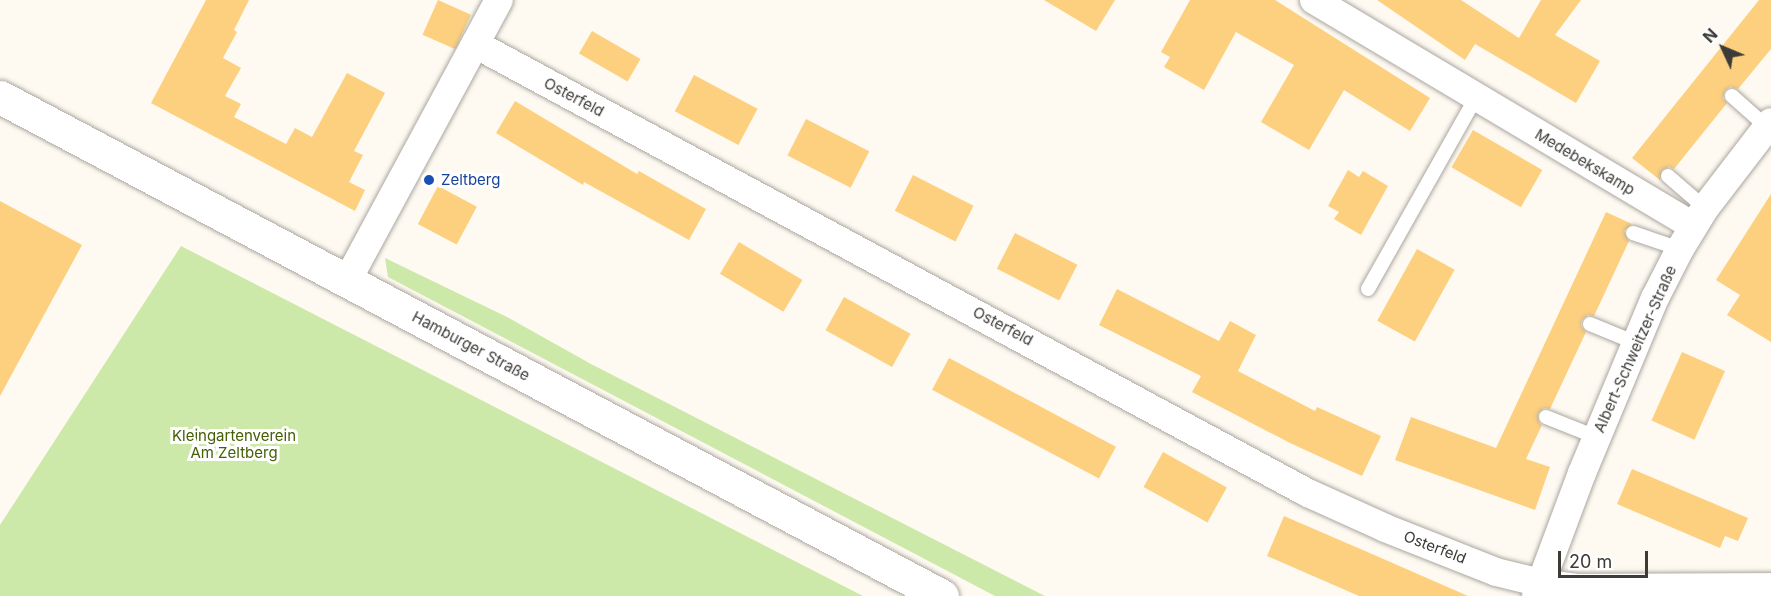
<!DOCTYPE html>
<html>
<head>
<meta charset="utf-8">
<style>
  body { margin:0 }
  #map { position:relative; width:1771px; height:596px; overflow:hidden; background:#fefaf2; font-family:Inter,sans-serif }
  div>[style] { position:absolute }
  .green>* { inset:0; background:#cde9a9 }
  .building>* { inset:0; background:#fcd07f; transform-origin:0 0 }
  .roads { filter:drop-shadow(0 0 2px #aba69f) drop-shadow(0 0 2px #aba69f) }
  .service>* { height:14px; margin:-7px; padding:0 7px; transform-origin:7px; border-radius:7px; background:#fff }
  .minor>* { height:28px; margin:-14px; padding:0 14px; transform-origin:14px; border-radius:14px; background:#fff }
  .secondary>* { height:33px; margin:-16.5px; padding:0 16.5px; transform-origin:16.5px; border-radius:16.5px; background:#fff }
  .dots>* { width:16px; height:16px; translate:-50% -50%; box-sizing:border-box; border:3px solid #fff; border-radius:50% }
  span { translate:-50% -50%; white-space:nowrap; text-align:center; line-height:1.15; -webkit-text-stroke:6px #fff; paint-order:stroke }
  .street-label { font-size:15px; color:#3d3b38 }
  .transit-label { font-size:15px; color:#164399 }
  .left { translate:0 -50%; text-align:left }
  .park-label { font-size:15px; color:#445f05 }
  .north { position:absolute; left:1693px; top:18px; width:60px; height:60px; -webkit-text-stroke:4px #fff; paint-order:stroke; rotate:314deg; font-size:16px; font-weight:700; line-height:24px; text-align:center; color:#3d3b38 }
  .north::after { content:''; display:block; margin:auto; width:21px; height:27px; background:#3d3b38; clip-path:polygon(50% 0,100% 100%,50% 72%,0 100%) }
  .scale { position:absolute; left:1558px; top:551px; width:90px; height:27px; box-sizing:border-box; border:3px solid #3d3b38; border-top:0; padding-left:8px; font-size:18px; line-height:21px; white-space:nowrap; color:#3d3b38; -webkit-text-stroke:4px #fff; paint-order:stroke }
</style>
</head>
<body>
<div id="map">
  <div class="green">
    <i style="clip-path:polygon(181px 246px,863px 596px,0 596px,0 525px)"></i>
    <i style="clip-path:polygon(385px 258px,507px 317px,591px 364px,1045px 596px,995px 596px,388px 277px)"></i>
  </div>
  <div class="building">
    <i style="clip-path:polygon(206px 0,249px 0,234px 30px,237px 32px,223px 58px,241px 68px,225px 96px,241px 104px,234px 117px,286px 144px,295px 128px,312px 137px,347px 73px,385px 93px,354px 151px,363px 155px,349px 182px,365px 190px,355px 211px,151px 103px)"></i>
    <i style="left:438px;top:0;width:36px;height:38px;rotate:24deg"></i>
    <i style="clip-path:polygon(1044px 0,1115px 0,1096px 31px)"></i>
    <i style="clip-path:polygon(1190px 0,1275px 0,1430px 98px,1410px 131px,1344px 90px,1309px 150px,1261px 122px,1294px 65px,1236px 32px,1204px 90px,1164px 67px,1170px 57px,1161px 52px)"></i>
    <i style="clip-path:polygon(1377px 0,1461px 0,1519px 38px,1541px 0,1581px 0,1555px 35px,1600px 61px,1576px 103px,1475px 44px,1465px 60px)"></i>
    <i style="clip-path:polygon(1759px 0,1771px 0,1771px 49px,1738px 89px,1730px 87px,1725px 91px,1723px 98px,1727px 103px,1674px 169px,1669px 167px,1662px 170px,1660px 180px,1632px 158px)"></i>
    <i style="left:592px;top:31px;width:56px;height:26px;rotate:30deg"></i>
    <i style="left:694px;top:75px;width:72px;height:41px;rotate:28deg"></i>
    <i style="clip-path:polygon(515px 101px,637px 174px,639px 171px,706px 209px,689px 240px,584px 182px,583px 185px,496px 133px)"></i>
    <i style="left:806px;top:119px;width:71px;height:41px;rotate:27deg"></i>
    <i style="left:1473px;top:130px;width:80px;height:43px;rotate:30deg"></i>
    <i style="clip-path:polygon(1348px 170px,1359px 177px,1363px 171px,1388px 186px,1361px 235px,1334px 219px,1339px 212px,1328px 206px)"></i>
    <i style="left:913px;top:175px;width:68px;height:40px;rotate:27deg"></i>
    <i style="left:438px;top:186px;width:44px;height:43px;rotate:28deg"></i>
    <i style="clip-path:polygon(1771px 194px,1771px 342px,1727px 315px,1740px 295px,1716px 280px)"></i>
    <i style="clip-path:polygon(0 201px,82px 245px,0 396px)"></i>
    <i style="clip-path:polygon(1606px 212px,1632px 224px,1624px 231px,1629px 241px,1594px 316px,1588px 315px,1582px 320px,1581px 326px,1586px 332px,1550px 409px,1544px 408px,1538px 414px,1539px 422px,1542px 425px,1526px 459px,1550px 467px,1535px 510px,1395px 460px,1411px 417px,1496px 448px)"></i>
    <i style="left:1015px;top:233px;width:70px;height:40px;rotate:27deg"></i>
    <i style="left:739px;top:242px;width:74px;height:37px;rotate:31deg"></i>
    <i style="left:1417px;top:249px;width:43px;height:82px;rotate:29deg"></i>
    <i style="clip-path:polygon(1117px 289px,1219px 341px,1230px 321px,1256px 335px,1238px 371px,1315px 411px,1317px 407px,1381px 436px,1362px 476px,1290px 443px,1192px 392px,1201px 376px,1099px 325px)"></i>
    <i style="left:844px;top:297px;width:76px;height:38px;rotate:29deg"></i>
    <i style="left:1682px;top:352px;width:47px;height:75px;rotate:24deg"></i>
    <i style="left:949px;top:358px;width:189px;height:36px;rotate:28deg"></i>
    <i style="left:1163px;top:452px;width:73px;height:40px;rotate:29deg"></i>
    <i style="clip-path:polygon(1632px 469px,1748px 518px,1738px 541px,1725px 536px,1720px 548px,1617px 504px)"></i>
    <i style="clip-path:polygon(1284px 516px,1372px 554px,1468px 596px,1359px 596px,1267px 556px)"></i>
  </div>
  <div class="roads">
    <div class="service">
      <i style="left:1732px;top:96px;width:47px;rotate:41.5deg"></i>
      <i style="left:1668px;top:176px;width:49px;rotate:40.9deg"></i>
      <i style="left:1633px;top:233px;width:50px;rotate:18.8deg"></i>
      <i style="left:1368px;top:289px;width:220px;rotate:-60.6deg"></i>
      <i style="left:1590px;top:324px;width:50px;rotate:22.4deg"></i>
      <i style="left:1546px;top:417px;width:54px;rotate:21.8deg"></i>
    </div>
    <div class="minor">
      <i style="left:1314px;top:0;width:441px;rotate:30.8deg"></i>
      <i style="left:475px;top:44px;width:946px;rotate:28.33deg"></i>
      <i style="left:1308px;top:493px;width:85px;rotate:24.4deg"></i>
      <i style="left:1385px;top:528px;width:119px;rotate:21.6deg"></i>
      <i style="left:1496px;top:572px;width:46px;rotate:13.7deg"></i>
      <i style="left:1541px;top:583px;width:34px;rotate:8deg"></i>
      <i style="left:1575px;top:588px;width:196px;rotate:-0.3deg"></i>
      <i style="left:347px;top:281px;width:319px;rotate:-61.6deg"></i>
      <i style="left:1536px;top:596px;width:131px;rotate:-69.5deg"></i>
      <i style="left:1582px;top:473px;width:190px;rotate:-67.4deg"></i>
      <i style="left:1655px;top:298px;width:55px;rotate:-63deg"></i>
      <i style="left:1680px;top:249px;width:48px;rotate:-58.6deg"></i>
      <i style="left:1705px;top:208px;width:108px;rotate:-52.5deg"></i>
    </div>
    <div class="secondary">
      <i style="left:0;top:97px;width:1066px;rotate:27.91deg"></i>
    </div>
  </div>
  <div class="dots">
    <i style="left:429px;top:180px;background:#1a4fb4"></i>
  </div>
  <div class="street-label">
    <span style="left:574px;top:97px;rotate:28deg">Osterfeld</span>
    <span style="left:1585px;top:162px;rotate:31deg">Medebekskamp</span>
    <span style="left:1003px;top:326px;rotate:28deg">Osterfeld</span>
    <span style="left:471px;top:346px;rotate:28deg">Hamburger Straße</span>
    <span style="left:1635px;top:349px;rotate:-66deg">Albert-Schweitzer-Straße</span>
    <span style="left:1435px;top:547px;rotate:21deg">Osterfeld</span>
  </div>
  <div class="transit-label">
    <span class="left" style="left:441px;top:180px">Zeltberg</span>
  </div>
  <div class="park-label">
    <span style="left:234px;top:444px">Kleingartenverein<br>Am Zeltberg</span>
  </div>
  <div class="north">N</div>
  <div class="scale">20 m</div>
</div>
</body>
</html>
